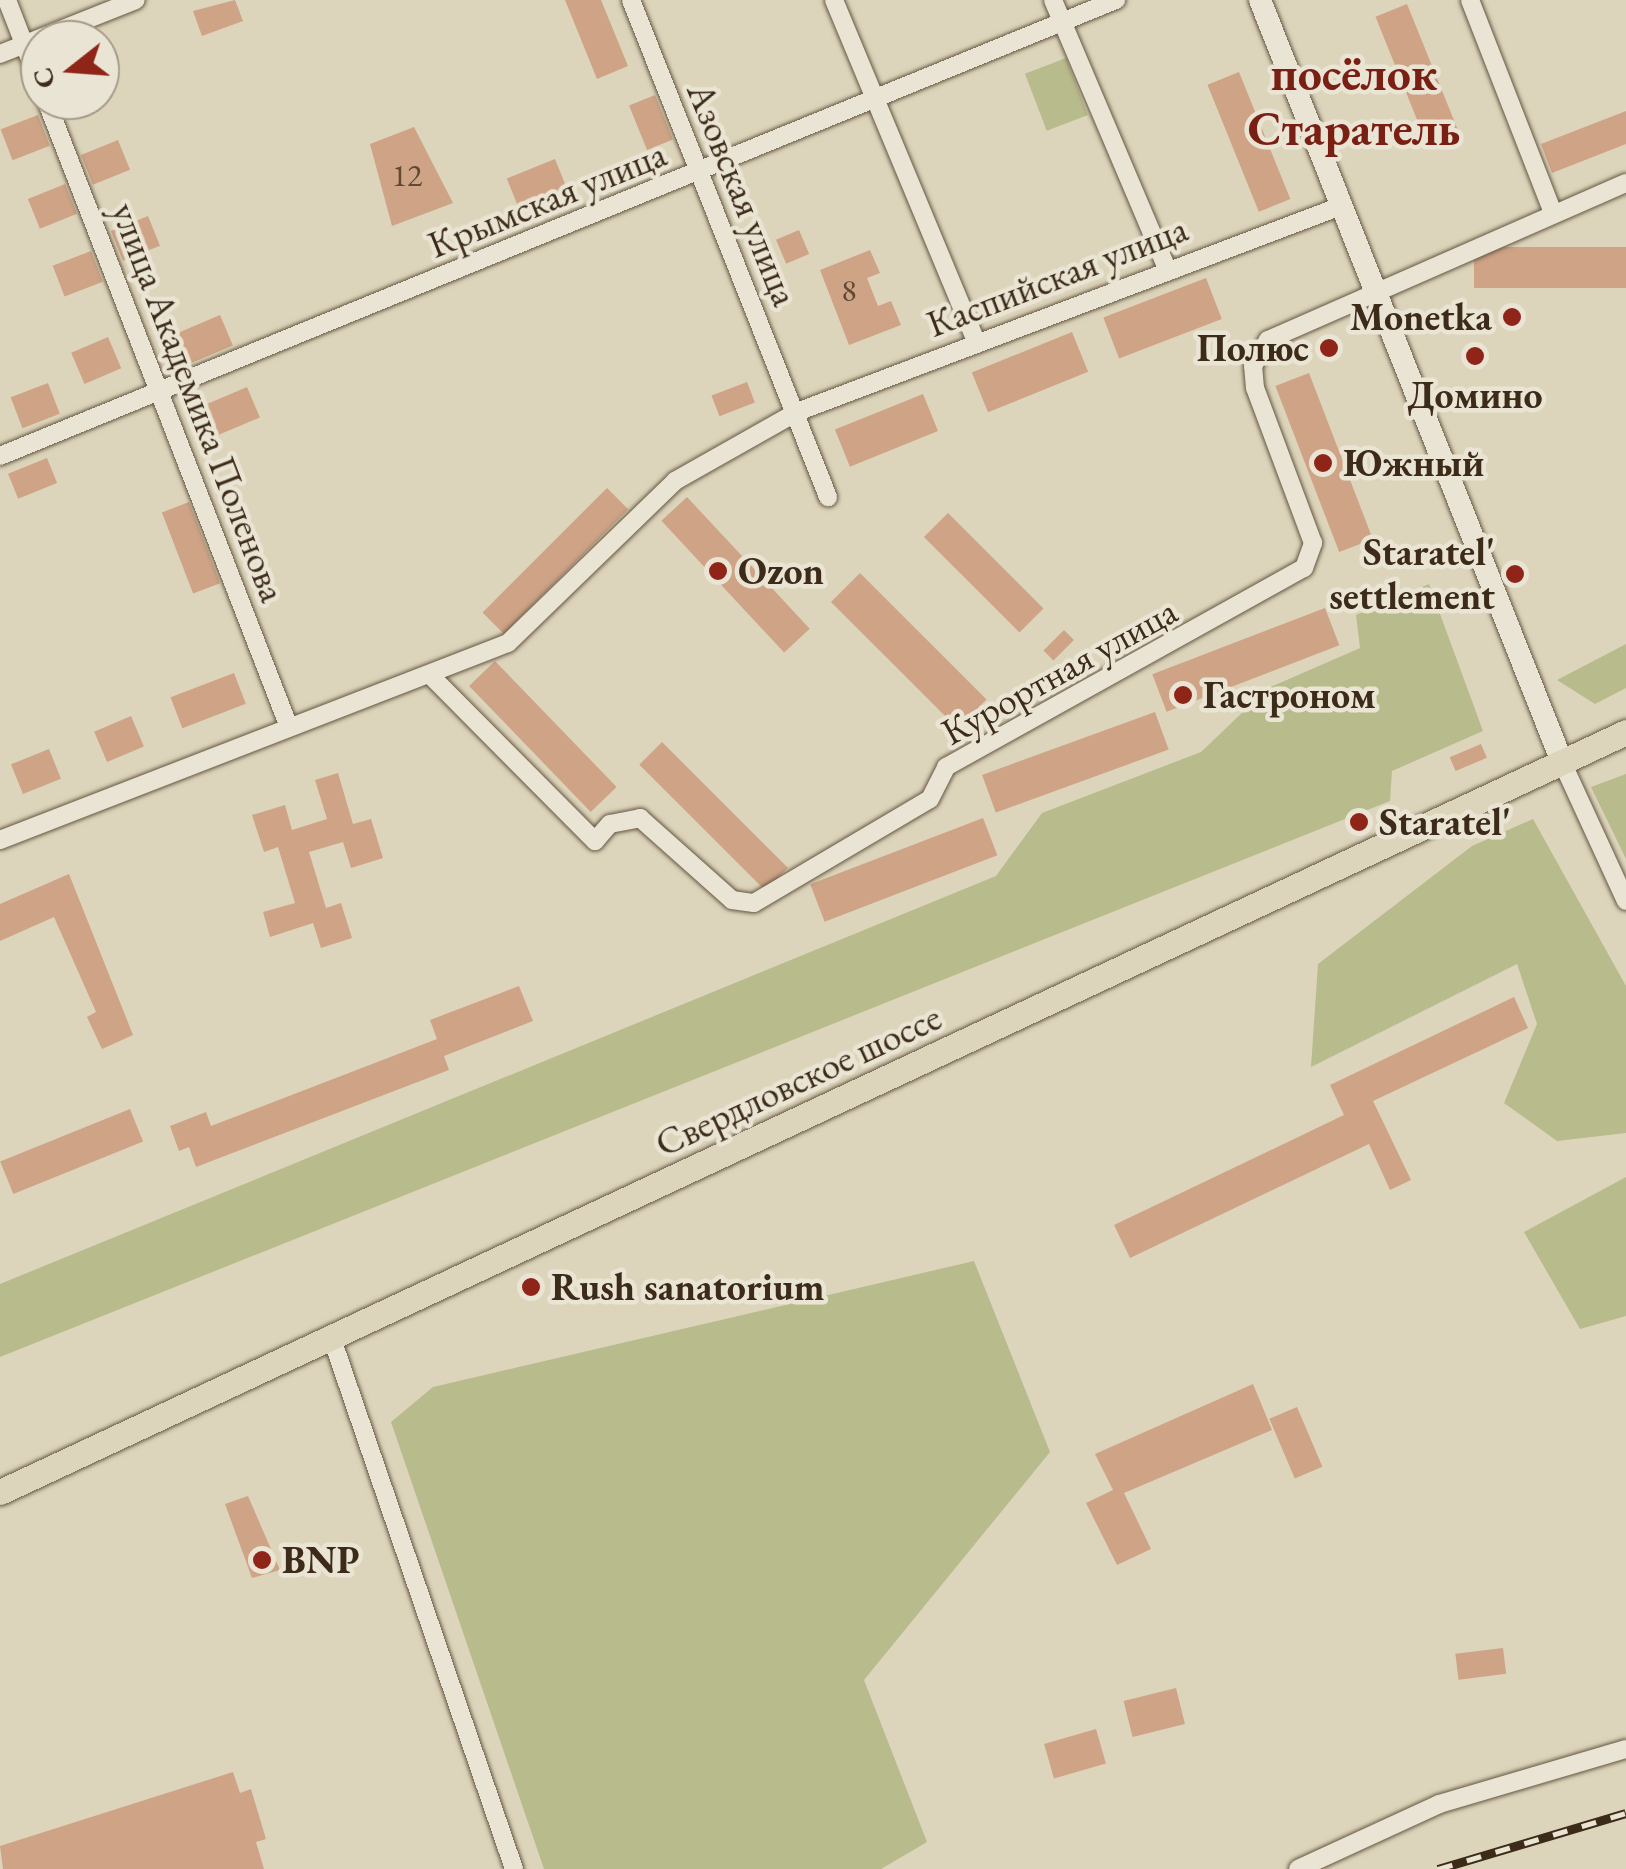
<!DOCTYPE html>
<html>
<head>
<meta charset="utf-8">
<style>
  body { margin:0 }
  #map { position:relative; width:1626px; height:1869px; overflow:hidden; background:#ddd5bb; font-family:"EB Garamond",serif }
  div>[style] { position:absolute }
  .green>* { inset:0; background:#b8bb8c; transform-origin:0 0 }
  .building>* { inset:0; background:#cea386; transform-origin:0 0 }
  .roads { filter:drop-shadow(0 0 2px #655642) drop-shadow(0 0 2px #655642) }
  .street>* { height:18px; margin:-9px; padding:0 9px; transform-origin:9px; border-radius:9px; background:#e9e4d3 }
  .secondary>* { height:22px; margin:-11px; padding:0 11px; transform-origin:11px; border-radius:11px; background:#e9e4d3 }
  .primary>* { height:25px; margin:-12.5px; padding:0 12.5px; transform-origin:12.5px; border-radius:12.5px; background:#ddd5bb }
  .rail>* { height:9px; margin-top:-4.5px; transform-origin:0; background:repeating-linear-gradient(90deg,#e9e4d3 0 15px,#3d2b19 0 30px); box-sizing:border-box; border-block:2px solid #3d2b19 }
  .dots>* { width:28px; height:28px; translate:-50% -50%; box-sizing:border-box; border:5px solid #e9e4d3; border-radius:50% }
  span { translate:-50% -50%; white-space:nowrap; text-align:center; line-height:1.15; -webkit-text-stroke:9px #e9e4d3; paint-order:stroke }
  .number-label { font-size:32px; color:#614934 }
  .number-label span { -webkit-text-stroke-width:0 }
  .street-label { font-size:38px; color:#3d2b19 }
  .poi-label { font-size:38px; color:#3d2b19; font-weight:700 }
  .right { translate:-100% -50%; text-align:right }
  .left { translate:0 -50%; text-align:left }
  .district-label { font-size:48px; color:#7a1f14; font-weight:700 }
  .north { position:absolute; left:20px; top:20px; width:100px; height:100px; box-sizing:border-box; background:#e9e4d3; border:2px solid #a49a89; border-radius:50%; rotate:253deg; font-size:28px; font-weight:700; line-height:40px; text-align:center; color:#3d2b19 }
  .north::after { content:''; display:block; margin:auto; width:35px; height:45px; background:#8f2418; clip-path:polygon(50% 0,100% 100%,50% 72%,0 100%) }
</style>
</head>
<body>
<div id="map">
  <div class="green">
    <i style="left:1066px;top:58px;width:61px;height:44px;rotate:69deg"></i>
    <i style="clip-path:polygon(1429px 584px,1483px 731px,1392px 771px,1390px 801px,0 1357px,0 1284px,996px 876px,1042px 813px,1201px 752px,1268px 688px,1360px 648px,1356px 615px)"></i>
    <i style="clip-path:polygon(1626px 644px,1626px 688px,1595px 704px,1557px 680px)"></i>
    <i style="clip-path:polygon(1626px 774px,1626px 859px,1591px 787px)"></i>
    <i style="clip-path:polygon(1533px 819px,1626px 986px,1626px 1133px,1557px 1141px,1504px 1103px,1537px 1024px,1517px 964px,1311px 1067px,1318px 964px,1472px 846px)"></i>
    <i style="clip-path:polygon(1626px 1177px,1626px 1316px,1580px 1329px,1524px 1232px)"></i>
    <i style="clip-path:polygon(974px 1261px,1050px 1452px,864px 1680px,927px 1842px,881px 1869px,544px 1869px,391px 1422px,433px 1387px)"></i>
  </div>
  <div class="building">
    <i style="clip-path:polygon(235px 0,243px 21px,202px 36px,193px 11px)"></i>
    <i style="clip-path:polygon(565px 0,601px 0,628px 66px,597px 79px)"></i>
    <i style="left:1407px;top:4px;width:137px;height:34px;rotate:68deg"></i>
    <i style="left:1239px;top:72px;width:137px;height:34px;rotate:68deg"></i>
    <i style="left:655px;top:95px;width:48px;height:28px;rotate:68deg"></i>
    <i style="clip-path:polygon(1626px 111px,1626px 144px,1552px 173px,1541px 144px)"></i>
    <i style="left:38px;top:115px;width:33px;height:40px;rotate:69deg"></i>
    <i style="clip-path:polygon(414px 127px,453px 203px,392px 226px,370px 144px)"></i>
    <i style="left:118px;top:140px;width:32px;height:40px;rotate:68deg"></i>
    <i style="left:555px;top:159px;width:32px;height:52px;rotate:68deg"></i>
    <i style="left:65px;top:184px;width:32px;height:40px;rotate:68deg"></i>
    <i style="left:148px;top:216px;width:32px;height:40px;rotate:68deg"></i>
    <i style="left:799px;top:230px;width:26px;height:25px;rotate:67deg"></i>
    <i style="left:1626px;top:247px;width:41px;height:152px;rotate:90deg"></i>
    <i style="clip-path:polygon(870px 250px,880px 273px,867px 278px,878px 306px,891px 301px,901px 325px,849px 345px,820px 270px)"></i>
    <i style="left:91px;top:251px;width:33px;height:41px;rotate:69deg"></i>
    <i style="left:1206px;top:278px;width:44px;height:110px;rotate:69deg"></i>
    <i style="left:220px;top:315px;width:33px;height:51px;rotate:67deg"></i>
    <i style="left:1072px;top:332px;width:43px;height:108px;rotate:68deg"></i>
    <i style="left:1331px;top:335px;width:22px;height:14px;rotate:69deg"></i>
    <i style="left:108px;top:337px;width:34px;height:40px;rotate:67deg"></i>
    <i style="left:1478px;top:344px;width:22px;height:14px;rotate:68deg"></i>
    <i style="left:1309px;top:373px;width:178px;height:36px;rotate:69deg"></i>
    <i style="left:747px;top:382px;width:22px;height:38px;rotate:69deg"></i>
    <i style="left:48px;top:383px;width:33px;height:40px;rotate:69deg"></i>
    <i style="left:247px;top:387px;width:33px;height:51px;rotate:67deg"></i>
    <i style="left:923px;top:394px;width:40px;height:95px;rotate:68deg"></i>
    <i style="left:47px;top:458px;width:27px;height:42px;rotate:68deg"></i>
    <i style="left:607px;top:488px;width:30px;height:176px;rotate:45deg"></i>
    <i style="left:687px;top:497px;width:180px;height:35px;rotate:47deg"></i>
    <i style="left:189px;top:502px;width:87px;height:29px;rotate:69deg"></i>
    <i style="left:948px;top:513px;width:135px;height:34px;rotate:45deg"></i>
    <i style="left:860px;top:573px;width:179px;height:41px;rotate:45deg"></i>
    <i style="left:1325px;top:608px;width:40px;height:185px;rotate:69deg"></i>
    <i style="left:1064px;top:630px;width:14px;height:29px;rotate:45deg"></i>
    <i style="left:495px;top:661px;width:175px;height:36px;rotate:46deg"></i>
    <i style="left:234px;top:673px;width:33px;height:68px;rotate:69deg"></i>
    <i style="left:1155px;top:712px;width:40px;height:184px;rotate:70deg"></i>
    <i style="left:131px;top:716px;width:33px;height:40px;rotate:67deg"></i>
    <i style="left:662px;top:742px;width:178px;height:32px;rotate:45deg"></i>
    <i style="left:1481px;top:744px;width:15px;height:34px;rotate:67deg"></i>
    <i style="left:49px;top:749px;width:32px;height:41px;rotate:68deg"></i>
    <i style="clip-path:polygon(338px 773px,353px 824px,371px 819px,383px 858px,351px 868px,343px 842px,309px 852px,326px 908px,341px 903px,352px 938px,321px 948px,313px 923px,270px 937px,263px 912px,295px 903px,278px 847px,264px 852px,252px 815px,285px 805px,292px 830px,327px 819px,315px 780px)"></i>
    <i style="left:983px;top:818px;width:40px;height:185px;rotate:69deg"></i>
    <i style="clip-path:polygon(69px 874px,133px 1035px,102px 1049px,87px 1017px,96px 1012px,54px 917px,0 941px,0 904px)"></i>
    <i style="clip-path:polygon(519px 986px,533px 1021px,444px 1056px,449px 1070px,196px 1167px,189px 1147px,179px 1151px,170px 1126px,206px 1112px,211px 1126px,437px 1039px,430px 1020px)"></i>
    <i style="clip-path:polygon(1514px 997px,1528px 1028px,1373px 1101px,1411px 1180px,1390px 1190px,1369px 1144px,1130px 1258px,1114px 1225px,1344px 1115px,1330px 1085px)"></i>
    <i style="left:130px;top:1109px;width:35px;height:140px;rotate:68deg"></i>
    <i style="clip-path:polygon(1253px 1384px,1272px 1430px,1124px 1493px,1151px 1549px,1117px 1565px,1086px 1503px,1113px 1490px,1095px 1454px)"></i>
    <i style="left:1297px;top:1407px;width:65px;height:30px;rotate:67deg"></i>
    <i style="clip-path:polygon(248px 1496px,280px 1570px,252px 1578px,225px 1504px)"></i>
    <i style="left:1503px;top:1648px;width:26px;height:48px;rotate:83deg"></i>
    <i style="left:1176px;top:1688px;width:37px;height:54px;rotate:76deg"></i>
    <i style="left:1096px;top:1729px;width:36px;height:54px;rotate:74deg"></i>
    <i style="clip-path:polygon(233px 1772px,240px 1793px,251px 1789px,266px 1839px,256px 1842px,264px 1869px,3px 1869px,0 1846px)"></i>
  </div>
  <div class="roads">
    <div class="street">
      <i style="left:7px;top:0;width:91px;rotate:68.8deg"></i>
      <i style="left:631px;top:0;width:535px;rotate:68.38deg"></i>
      <i style="left:834px;top:0;width:369px;rotate:67.4deg"></i>
      <i style="left:1053px;top:0;width:291px;rotate:67deg"></i>
      <i style="left:1470px;top:0;width:229px;rotate:68.7deg"></i>
      <i style="left:0;top:54px;width:146px;rotate:-21.7deg"></i>
      <i style="left:46px;top:100px;width:672px;rotate:68.82deg"></i>
      <i style="left:0;top:456px;width:1206px;rotate:-22.23deg"></i>
      <i style="left:433px;top:678px;width:230px;rotate:45.2deg"></i>
      <i style="left:595px;top:841px;width:23px;rotate:-49deg"></i>
      <i style="left:610px;top:824px;width:31px;rotate:-11deg"></i>
      <i style="left:640px;top:818px;width:123px;rotate:41.7deg"></i>
      <i style="left:732px;top:900px;width:22px;rotate:8deg"></i>
      <i style="left:754px;top:903px;width:204px;rotate:-30.6deg"></i>
      <i style="left:930px;top:799px;width:36px;rotate:-63deg"></i>
      <i style="left:946px;top:767px;width:410px;rotate:-29.1deg"></i>
      <i style="left:1304px;top:568px;width:27px;rotate:-70deg"></i>
      <i style="left:1313px;top:543px;width:165px;rotate:-110.5deg"></i>
      <i style="left:1255px;top:388px;width:22px;rotate:-95deg"></i>
      <i style="left:1253px;top:366px;width:30px;rotate:-60deg"></i>
      <i style="left:1268px;top:340px;width:391px;rotate:-23.7deg"></i>
      <i style="left:1562px;top:762px;width:153px;rotate:65.3deg"></i>
      <i style="left:0;top:840px;width:545px;rotate:-21.2deg"></i>
      <i style="left:508px;top:643px;width:233px;rotate:-44.1deg"></i>
      <i style="left:675px;top:481px;width:140px;rotate:-29.5deg"></i>
      <i style="left:797px;top:412px;width:582px;rotate:-20.74deg"></i>
      <i style="left:331px;top:1336px;width:564px;rotate:71.05deg"></i>
      <i style="left:1298px;top:1869px;width:155px;rotate:-24.7deg"></i>
      <i style="left:1439px;top:1804px;width:195px;rotate:-16.4deg"></i>
    </div>
    <div class="secondary">
      <i style="left:1260px;top:0;width:820px;rotate:68.38deg"></i>
    </div>
    <div class="primary">
      <i style="left:0;top:1492px;width:1795px;rotate:-25.05deg"></i>
    </div>
  </div>
  <div class="rail">
    <i style="left:1438px;top:1869px;width:196px;rotate:-16.6deg"></i>
  </div>
  <div class="dots">
    <i style="left:1512px;top:317px;background:#8f2418"></i>
    <i style="left:1329px;top:348px;background:#8f2418"></i>
    <i style="left:1475px;top:356px;background:#8f2418"></i>
    <i style="left:1323px;top:463px;background:#8f2418"></i>
    <i style="left:718px;top:571px;background:#8f2418"></i>
    <i style="left:1515px;top:574px;background:#8f2418"></i>
    <i style="left:1183px;top:695px;background:#8f2418"></i>
    <i style="left:1359px;top:822px;background:#8f2418"></i>
    <i style="left:531px;top:1287px;background:#8f2418"></i>
    <i style="left:262px;top:1560px;background:#8f2418"></i>
  </div>
  <div class="number-label">
    <span style="left:407px;top:175px">12</span>
    <span style="left:849px;top:290px">8</span>
  </div>
  <div class="street-label">
    <span style="left:743px;top:194px;rotate:68deg">Азовская улица</span>
    <span style="left:547px;top:199px;rotate:-22deg">Крымская улица</span>
    <span style="left:1057px;top:276px;rotate:-21deg">Каспийская улица</span>
    <span style="left:199px;top:402px;rotate:69deg">улица Академика Поленова</span>
    <span style="left:1059px;top:671px;rotate:-29deg">Курортная улица</span>
    <span style="left:798px;top:1080px;rotate:-25deg">Свердловское шоссе</span>
  </div>
  <div class="poi-label">
    <span class="right" style="left:1492px;top:317px">Monetka</span>
    <span class="right" style="left:1309px;top:348px">Полюс</span>
    <span style="left:1475px;top:395px">Домино</span>
    <span class="left" style="left:1343px;top:463px">Южный</span>
    <span class="right" style="left:1495px;top:574px">Staratel'<br>settlement</span>
    <span class="left" style="left:738px;top:571px">Ozon</span>
    <span class="left" style="left:1203px;top:695px">Гастроном</span>
    <span class="left" style="left:1379px;top:822px">Staratel'</span>
    <span class="left" style="left:551px;top:1287px">Rush sanatorium</span>
    <span class="left" style="left:282px;top:1560px">BNP</span>
  </div>
  <div class="district-label">
    <span style="left:1354px;top:101px">посёлок<br>Старатель</span>
  </div>
  <div class="north">С</div>
</div>
</body>
</html>
